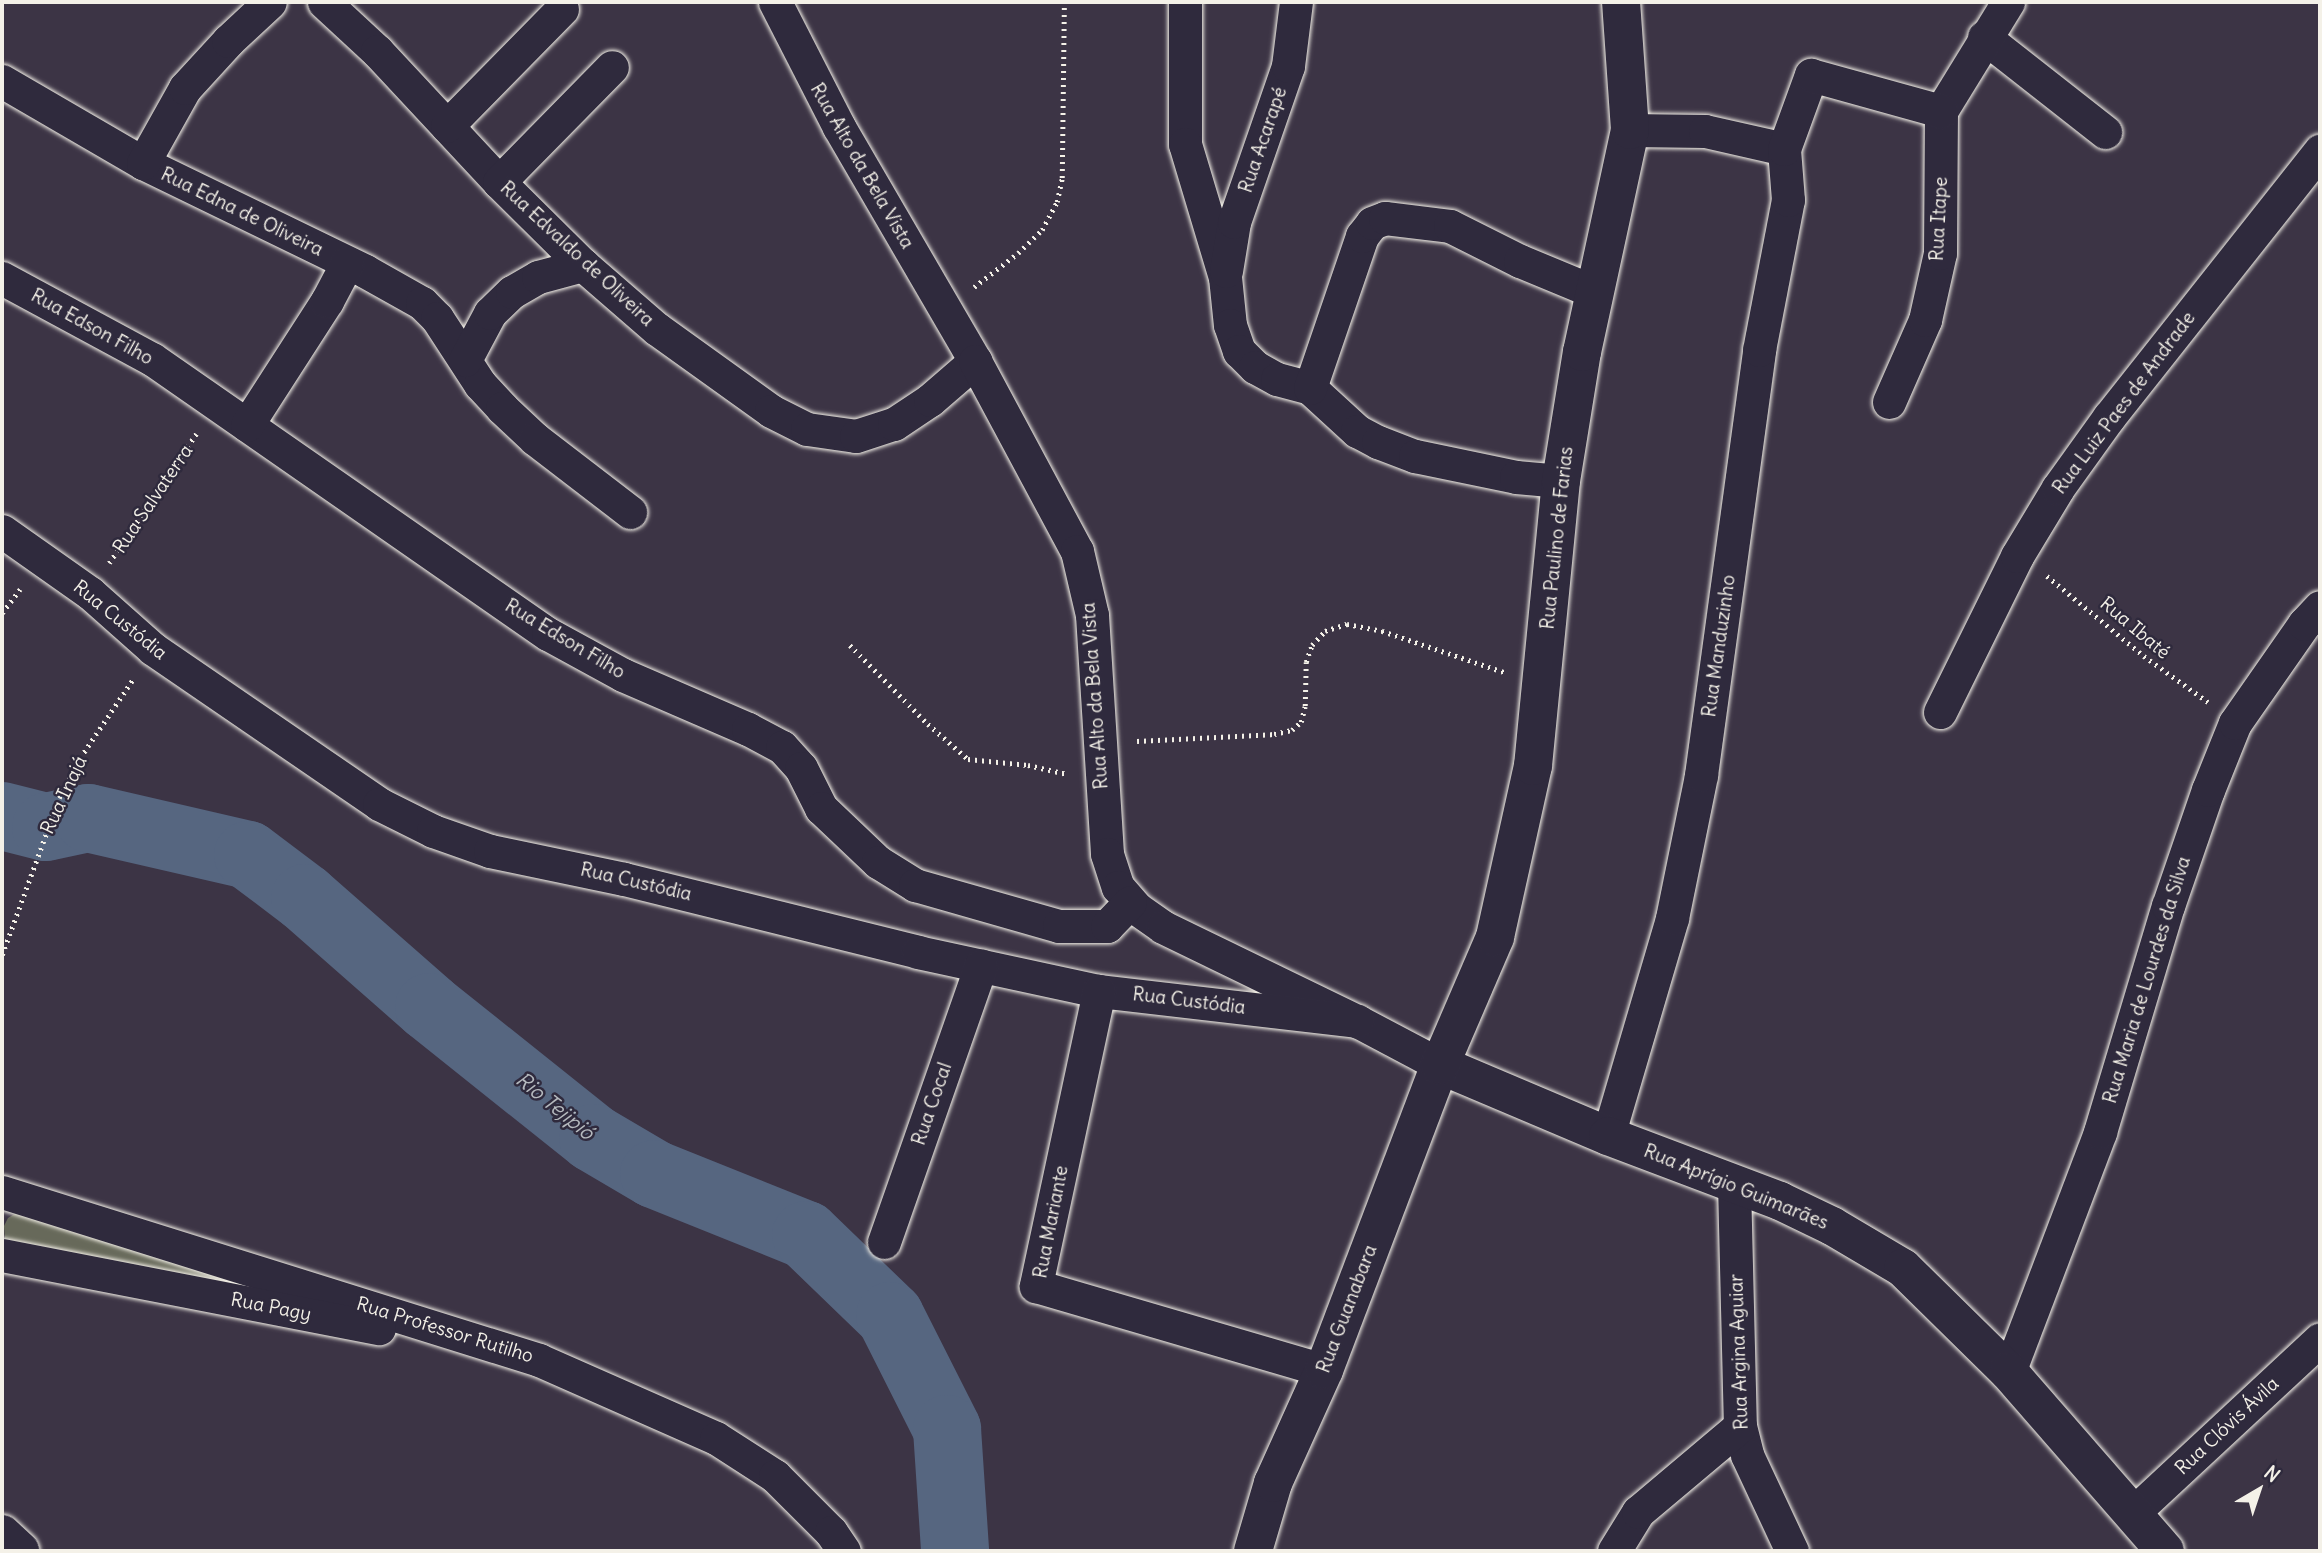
<!DOCTYPE html>
<html>
<head>
<meta charset="utf-8">
<style>
  body { margin:0 }
  #map { position:relative; width:2322px; height:1553px; overflow:hidden; background:#3c3445; font-family:Delius,sans-serif }
  div>[style] { position:absolute }
  .green>* { inset:0; background:#67695a }
  .river>* { height:68px; margin:-34px; padding:0 34px; transform-origin:34px; border-radius:34px; background:#566680 }
  .path>* { height:4.5px; margin-top:-2.25px; transform-origin:0; background:repeating-linear-gradient(90deg,#f4f1e8 0 2px,transparent 0 7px) }
  .roads { filter:drop-shadow(0 0 2px #f4f1e8) drop-shadow(0 0 2px #f4f1e8) }
  .street>* { height:33px; margin:-16.5px; padding:0 16.5px; transform-origin:16.5px; border-radius:16.5px; background:#2f2a3d }
  .secondary>* { height:38px; margin:-19px; padding:0 19px; transform-origin:19px; border-radius:19px; background:#2f2a3d }
  span { translate:-50% -50%; white-space:nowrap; text-align:center; line-height:1.15; -webkit-text-stroke:5px #2f2a3d; paint-order:stroke }
  .street-label { font-size:19px; color:#f4f1e8 }
  .water-label { font-size:21px; color:#b5b9be; font-style:italic }
  .frame { position:absolute; inset:0; border:4px solid #f4f1e8; pointer-events:none }
  .north { position:absolute; left:2224px; top:1455px; width:70px; height:70px; -webkit-text-stroke:5px #2f2a3d; paint-order:stroke; rotate:39deg; font-size:19px; font-weight:700; line-height:28px; text-align:center; color:#f4f1e8 }
  .north::after { content:''; display:block; margin:auto; width:24px; height:32px; background:#f4f1e8; clip-path:polygon(50% 0,100% 100%,50% 72%,0 100%) }
</style>
</head>
<body>
<div id="map">
  <div class="green">
    <i style="clip-path:polygon(19px 1211px,301px 1298px,5px 1240px,4px 1226px,8px 1218px)"></i>
  </div>
  <div class="river">
    <i style="left:2px;top:816px;width:45px;rotate:14deg"></i>
    <i style="left:46px;top:827px;width:43px;rotate:-12.1deg"></i>
    <i style="left:88px;top:818px;width:164px;rotate:13deg"></i>
    <i style="left:248px;top:855px;width:71px;rotate:37deg"></i>
    <i style="left:305px;top:898px;width:165px;rotate:41.3deg"></i>
    <i style="left:429px;top:1007px;width:210px;rotate:38.6deg"></i>
    <i style="left:593px;top:1138px;width:71px;rotate:30.5deg"></i>
    <i style="left:654px;top:1174px;width:164px;rotate:21.9deg"></i>
    <i style="left:806px;top:1235px;width:117px;rotate:44deg"></i>
    <i style="left:890px;top:1316px;width:127px;rotate:63.2deg"></i>
    <i style="left:947px;top:1429px;width:122px;rotate:86.2deg"></i>
  </div>
  <div class="path">
    <i style="left:974px;top:287px;width:56px;rotate:-37.7deg"></i>
    <i style="left:1018px;top:253px;width:33px;rotate:-44deg"></i>
    <i style="left:1042px;top:230px;width:32px;rotate:-62deg"></i>
    <i style="left:1057px;top:202px;width:25px;rotate:-78deg"></i>
    <i style="left:1062px;top:178px;width:176px;rotate:-89.3deg"></i>
    <i style="left:109px;top:563px;width:156px;rotate:-56deg"></i>
    <i style="left:2047px;top:576px;width:126px;rotate:39.5deg"></i>
    <i style="left:2144px;top:656px;width:79px;rotate:35.7deg"></i>
    <i style="left:2px;top:613px;width:30px;rotate:-53deg"></i>
    <i style="left:850px;top:645px;width:111px;rotate:45.4deg"></i>
    <i style="left:928px;top:724px;width:53px;rotate:41.2deg"></i>
    <i style="left:968px;top:759px;width:60px;rotate:5.7deg"></i>
    <i style="left:1028px;top:765px;width:40px;rotate:13deg"></i>
    <i style="left:1137px;top:741px;width:137px;rotate:-2.9deg"></i>
    <i style="left:1274px;top:734px;width:18px;rotate:-13deg"></i>
    <i style="left:1292px;top:730px;width:12px;rotate:-42deg"></i>
    <i style="left:1301px;top:722px;width:16px;rotate:-76deg"></i>
    <i style="left:1305px;top:706px;width:44px;rotate:-88.7deg"></i>
    <i style="left:1306px;top:662px;width:18px;rotate:-71deg"></i>
    <i style="left:1312px;top:645px;width:19px;rotate:-47deg"></i>
    <i style="left:1325px;top:631px;width:23px;rotate:-18deg"></i>
    <i style="left:1347px;top:624px;width:36px;rotate:11deg"></i>
    <i style="left:1382px;top:631px;width:129px;rotate:18.6deg"></i>
    <i style="left:2px;top:955px;width:167px;rotate:-70deg"></i>
    <i style="left:59px;top:798px;width:45px;rotate:-62.3deg"></i>
    <i style="left:80px;top:758px;width:95px;rotate:-56.1deg"></i>
  </div>
  <div class="roads">
    <div class="street">
      <i style="left:324px;top:2px;width:72px;rotate:42.8deg"></i>
      <i style="left:377px;top:51px;width:179px;rotate:47deg"></i>
      <i style="left:499px;top:182px;width:118px;rotate:44.7deg"></i>
      <i style="left:583px;top:265px;width:98px;rotate:40.9deg"></i>
      <i style="left:657px;top:329px;width:140px;rotate:35.7deg"></i>
      <i style="left:771px;top:411px;width:40px;rotate:26.6deg"></i>
      <i style="left:807px;top:429px;width:49px;rotate:8.1deg"></i>
      <i style="left:856px;top:436px;width:40px;rotate:-18deg"></i>
      <i style="left:894px;top:424px;width:43px;rotate:-33.7deg"></i>
      <i style="left:930px;top:400px;width:60px;rotate:-40.9deg"></i>
      <i style="left:775px;top:2px;width:140px;rotate:62.9deg"></i>
      <i style="left:839px;top:127px;width:271px;rotate:59.8deg"></i>
      <i style="left:975px;top:361px;width:216px;rotate:61.8deg"></i>
      <i style="left:1077px;top:551px;width:66px;rotate:76.8deg"></i>
      <i style="left:1092px;top:615px;width:239px;rotate:86.4deg"></i>
      <i style="left:1107px;top:854px;width:35px;rotate:72deg"></i>
      <i style="left:1118px;top:887px;width:28px;rotate:49deg"></i>
      <i style="left:1136px;top:908px;width:33px;rotate:35deg"></i>
      <i style="left:1163px;top:927px;width:216px;rotate:25.9deg"></i>
      <i style="left:1357px;top:1021px;width:94px;rotate:27.9deg"></i>
      <i style="left:1185px;top:2px;width:142px;rotate:90deg"></i>
      <i style="left:1185px;top:144px;width:139px;rotate:73.3deg"></i>
      <i style="left:1225px;top:277px;width:48px;rotate:84.1deg"></i>
      <i style="left:1230px;top:325px;width:28px;rotate:71deg"></i>
      <i style="left:1239px;top:351px;width:23px;rotate:45deg"></i>
      <i style="left:1255px;top:367px;width:25px;rotate:29deg"></i>
      <i style="left:1277px;top:379px;width:34px;rotate:15deg"></i>
      <i style="left:1310px;top:388px;width:64px;rotate:42.5deg"></i>
      <i style="left:1357px;top:431px;width:24px;rotate:28deg"></i>
      <i style="left:1378px;top:442px;width:40px;rotate:21deg"></i>
      <i style="left:1415px;top:456px;width:103px;rotate:11.7deg"></i>
      <i style="left:1516px;top:477px;width:45px;rotate:5.1deg"></i>
      <i style="left:1984px;top:37px;width:154px;rotate:38.1deg"></i>
      <i style="left:2px;top:81px;width:163px;rotate:30.2deg"></i>
      <i style="left:143px;top:163px;width:247px;rotate:25.9deg"></i>
      <i style="left:365px;top:271px;width:65px;rotate:29.3deg"></i>
      <i style="left:422px;top:303px;width:21px;rotate:45deg"></i>
      <i style="left:437px;top:318px;width:79px;rotate:56.9deg"></i>
      <i style="left:480px;top:384px;width:33px;rotate:47deg"></i>
      <i style="left:502px;top:408px;width:45px;rotate:43.2deg"></i>
      <i style="left:535px;top:439px;width:120px;rotate:37.5deg"></i>
      <i style="left:447px;top:126px;width:164px;rotate:-45.5deg"></i>
      <i style="left:1630px;top:130px;width:75px;rotate:0.8deg"></i>
      <i style="left:1705px;top:131px;width:81px;rotate:12.8deg"></i>
      <i style="left:143px;top:163px;width:86px;rotate:-60.8deg"></i>
      <i style="left:185px;top:88px;width:64px;rotate:-47.5deg"></i>
      <i style="left:228px;top:41px;width:57px;rotate:-42.9deg"></i>
      <i style="left:499px;top:182px;width:161px;rotate:-45.5deg"></i>
      <i style="left:1226px;top:271px;width:50px;rotate:-80.7deg"></i>
      <i style="left:1234px;top:222px;width:165px;rotate:-70.9deg"></i>
      <i style="left:1288px;top:66px;width:64px;rotate:-82.9deg"></i>
      <i style="left:2px;top:278px;width:170px;rotate:28.4deg"></i>
      <i style="left:152px;top:359px;width:482px;rotate:34.8deg"></i>
      <i style="left:548px;top:634px;width:85px;rotate:28.7deg"></i>
      <i style="left:623px;top:675px;width:136px;rotate:23.4deg"></i>
      <i style="left:748px;top:729px;width:38px;rotate:28deg"></i>
      <i style="left:782px;top:747px;width:28px;rotate:48deg"></i>
      <i style="left:801px;top:768px;width:45px;rotate:63.4deg"></i>
      <i style="left:821px;top:808px;width:79px;rotate:43.5deg"></i>
      <i style="left:878px;top:862px;width:44px;rotate:31.9deg"></i>
      <i style="left:915px;top:885px;width:150px;rotate:15.9deg"></i>
      <i style="left:1059px;top:926px;width:48px"></i>
      <i style="left:1107px;top:926px;width:33px;rotate:-46deg"></i>
      <i style="left:465px;top:360px;width:53px;rotate:-62deg"></i>
      <i style="left:490px;top:313px;width:30px;rotate:-44deg"></i>
      <i style="left:512px;top:292px;width:30px;rotate:-30deg"></i>
      <i style="left:538px;top:277px;width:47px;rotate:-14.9deg"></i>
      <i style="left:1310px;top:388px;width:161px;rotate:-71.1deg"></i>
      <i style="left:1362px;top:236px;width:16px;rotate:-52deg"></i>
      <i style="left:1372px;top:223px;width:14px;rotate:-21deg"></i>
      <i style="left:1385px;top:218px;width:65px;rotate:7deg"></i>
      <i style="left:1450px;top:226px;width:78px;rotate:26.6deg"></i>
      <i style="left:1520px;top:261px;width:81px;rotate:22.5deg"></i>
      <i style="left:1889px;top:402px;width:90px;rotate:-66.3deg"></i>
      <i style="left:1925px;top:320px;width:69px;rotate:-77.4deg"></i>
      <i style="left:1940px;top:253px;width:142px;rotate:-89.6deg"></i>
      <i style="left:1941px;top:111px;width:128px;rotate:-58.4deg"></i>
      <i style="left:247px;top:425px;width:148px;rotate:-57.2deg"></i>
      <i style="left:327px;top:301px;width:43px;rotate:-62.2deg"></i>
      <i style="left:2px;top:531px;width:108px;rotate:35.2deg"></i>
      <i style="left:90px;top:593px;width:84px;rotate:41.6deg"></i>
      <i style="left:153px;top:649px;width:274px;rotate:34.4deg"></i>
      <i style="left:379px;top:804px;width:60px;rotate:26.6deg"></i>
      <i style="left:433px;top:831px;width:60px;rotate:19.3deg"></i>
      <i style="left:490px;top:851px;width:137px;rotate:11.8deg"></i>
      <i style="left:624px;top:879px;width:303px;rotate:13.9deg"></i>
      <i style="left:918px;top:952px;width:185px;rotate:12.2deg"></i>
      <i style="left:1099px;top:991px;width:260px;rotate:6.6deg"></i>
      <i style="left:1940px;top:712px;width:174px;rotate:-63.7deg"></i>
      <i style="left:2017px;top:556px;width:79px;rotate:-58.9deg"></i>
      <i style="left:2058px;top:488px;width:87px;rotate:-54.3deg"></i>
      <i style="left:2109px;top:417px;width:340px;rotate:-51.6deg"></i>
      <i style="left:1099px;top:991px;width:302px;rotate:102.1deg"></i>
      <i style="left:1036px;top:1286px;width:300px;rotate:16.3deg"></i>
      <i style="left:1608px;top:1136px;width:227px;rotate:-73.6deg"></i>
      <i style="left:1672px;top:918px;width:146px;rotate:-78.5deg"></i>
      <i style="left:1701px;top:775px;width:429px;rotate:-82.2deg"></i>
      <i style="left:1759px;top:350px;width:153px;rotate:-79.1deg"></i>
      <i style="left:1788px;top:200px;width:51px;rotate:-94.5deg"></i>
      <i style="left:1784px;top:149px;width:79px;rotate:-70deg"></i>
      <i style="left:1811px;top:75px;width:135px;rotate:15.5deg"></i>
      <i style="left:1734px;top:1184px;width:242px;rotate:88.6deg"></i>
      <i style="left:1740px;top:1426px;width:30px;rotate:76deg"></i>
      <i style="left:1747px;top:1455px;width:106px;rotate:64.9deg"></i>
      <i style="left:2px;top:1192px;width:563px;rotate:17.37deg"></i>
      <i style="left:539px;top:1360px;width:193px;rotate:23.8deg"></i>
      <i style="left:716px;top:1438px;width:70px;rotate:32.8deg"></i>
      <i style="left:775px;top:1476px;width:79px;rotate:45deg"></i>
      <i style="left:831px;top:1532px;width:23px;rotate:56deg"></i>
      <i style="left:884px;top:1242px;width:293px;rotate:-70.7deg"></i>
      <i style="left:2px;top:1255px;width:384px;rotate:11deg"></i>
      <i style="left:2009px;top:1372px;width:257px;rotate:-69.2deg"></i>
      <i style="left:2100px;top:1132px;width:236px;rotate:-73.3deg"></i>
      <i style="left:2168px;top:906px;width:123px;rotate:-71deg"></i>
      <i style="left:2208px;top:790px;width:72px;rotate:-68.1deg"></i>
      <i style="left:2235px;top:723px;width:121px;rotate:-55.1deg"></i>
      <i style="left:2304px;top:624px;width:23px;rotate:-47deg"></i>
      <i style="left:2133px;top:1513px;width:255px;rotate:-42.9deg"></i>
      <i style="left:1614px;top:1551px;width:46px;rotate:-58.4deg"></i>
      <i style="left:1638px;top:1512px;width:133px;rotate:-40.1deg"></i>
    </div>
    <div class="secondary">
      <i style="left:1440px;top:1065px;width:182px;rotate:22.9deg"></i>
      <i style="left:1608px;top:1136px;width:184px;rotate:20.7deg"></i>
      <i style="left:1780px;top:1201px;width:58px;rotate:25.7deg"></i>
      <i style="left:1832px;top:1226px;width:82px;rotate:30.6deg"></i>
      <i style="left:1903px;top:1268px;width:148px;rotate:44.5deg"></i>
      <i style="left:2009px;top:1372px;width:237px;rotate:48.9deg"></i>
      <i style="left:2px;top:1534px;width:25px;rotate:43deg"></i>
      <i style="left:1253px;top:1551px;width:71px;rotate:-73.6deg"></i>
      <i style="left:1273px;top:1483px;width:124px;rotate:-65.7deg"></i>
      <i style="left:1324px;top:1370px;width:326px;rotate:-69.2deg"></i>
      <i style="left:1440px;top:1065px;width:139px;rotate:-66.7deg"></i>
      <i style="left:1495px;top:937px;width:175px;rotate:-77.5deg"></i>
      <i style="left:1533px;top:766px;width:286px;rotate:-84.4deg"></i>
      <i style="left:1561px;top:481px;width:131px;rotate:-80.8deg"></i>
      <i style="left:1582px;top:352px;width:227px;rotate:-77.8deg"></i>
      <i style="left:1630px;top:130px;width:128px;rotate:-94deg"></i>
    </div>
  </div>
  <div class="street-label">
    <span style="left:1263px;top:140px;rotate:-71deg">Rua Acarapé</span>
    <span style="left:862px;top:166px;rotate:60deg">Rua Alto da Bela Vista</span>
    <span style="left:242px;top:212px;rotate:26deg">Rua Edna de Oliveira</span>
    <span style="left:1939px;top:219px;rotate:-87deg">Rua Itape</span>
    <span style="left:577px;top:254px;rotate:43deg">Rua Edvaldo de Oliveira</span>
    <span style="left:92px;top:327px;rotate:29deg">Rua Edson Filho</span>
    <span style="left:2124px;top:403px;rotate:-53deg">Rua Luiz Paes de Andrade</span>
    <span style="left:153px;top:499px;rotate:-56deg">Rua Salvaterra</span>
    <span style="left:1557px;top:538px;rotate:-84deg">Rua Paulino de Farias</span>
    <span style="left:120px;top:620px;rotate:39deg">Rua Custódia</span>
    <span style="left:2135px;top:628px;rotate:40deg">Rua Ibaté</span>
    <span style="left:565px;top:639px;rotate:31deg">Rua Edson Filho</span>
    <span style="left:1719px;top:646px;rotate:-82deg">Rua Manduzinho</span>
    <span style="left:1095px;top:696px;rotate:-94deg">Rua Alto da Bela Vista</span>
    <span style="left:64px;top:795px;rotate:-65deg">Rua Inajá</span>
    <span style="left:636px;top:882px;rotate:13deg">Rua Custódia</span>
    <span style="left:2147px;top:980px;rotate:-73deg">Rua Maria de Lourdes da Silva</span>
    <span style="left:1189px;top:1001px;rotate:7deg">Rua Custódia</span>
    <span style="left:932px;top:1104px;rotate:-71deg">Rua Cocal</span>
    <span style="left:1736px;top:1187px;rotate:22deg">Rua Aprígio Guimarães</span>
    <span style="left:1051px;top:1222px;rotate:-79deg">Rua Mariante</span>
    <span style="left:271px;top:1307px;rotate:11deg">Rua Pagy</span>
    <span style="left:1347px;top:1309px;rotate:-69deg">Rua Guanabara</span>
    <span style="left:445px;top:1330px;rotate:17deg">Rua Professor Rutilho</span>
    <span style="left:1739px;top:1352px;rotate:-92deg">Rua Argina Aguiar</span>
    <span style="left:2227px;top:1426px;rotate:-43deg">Rua Clóvis Ávila</span>
  </div>
  <div class="water-label">
    <span style="left:555px;top:1106px;rotate:39deg">Rio Tejipió</span>
  </div>
  <div class="frame"></div>
  <div class="north">N</div>
</div>
</body>
</html>
